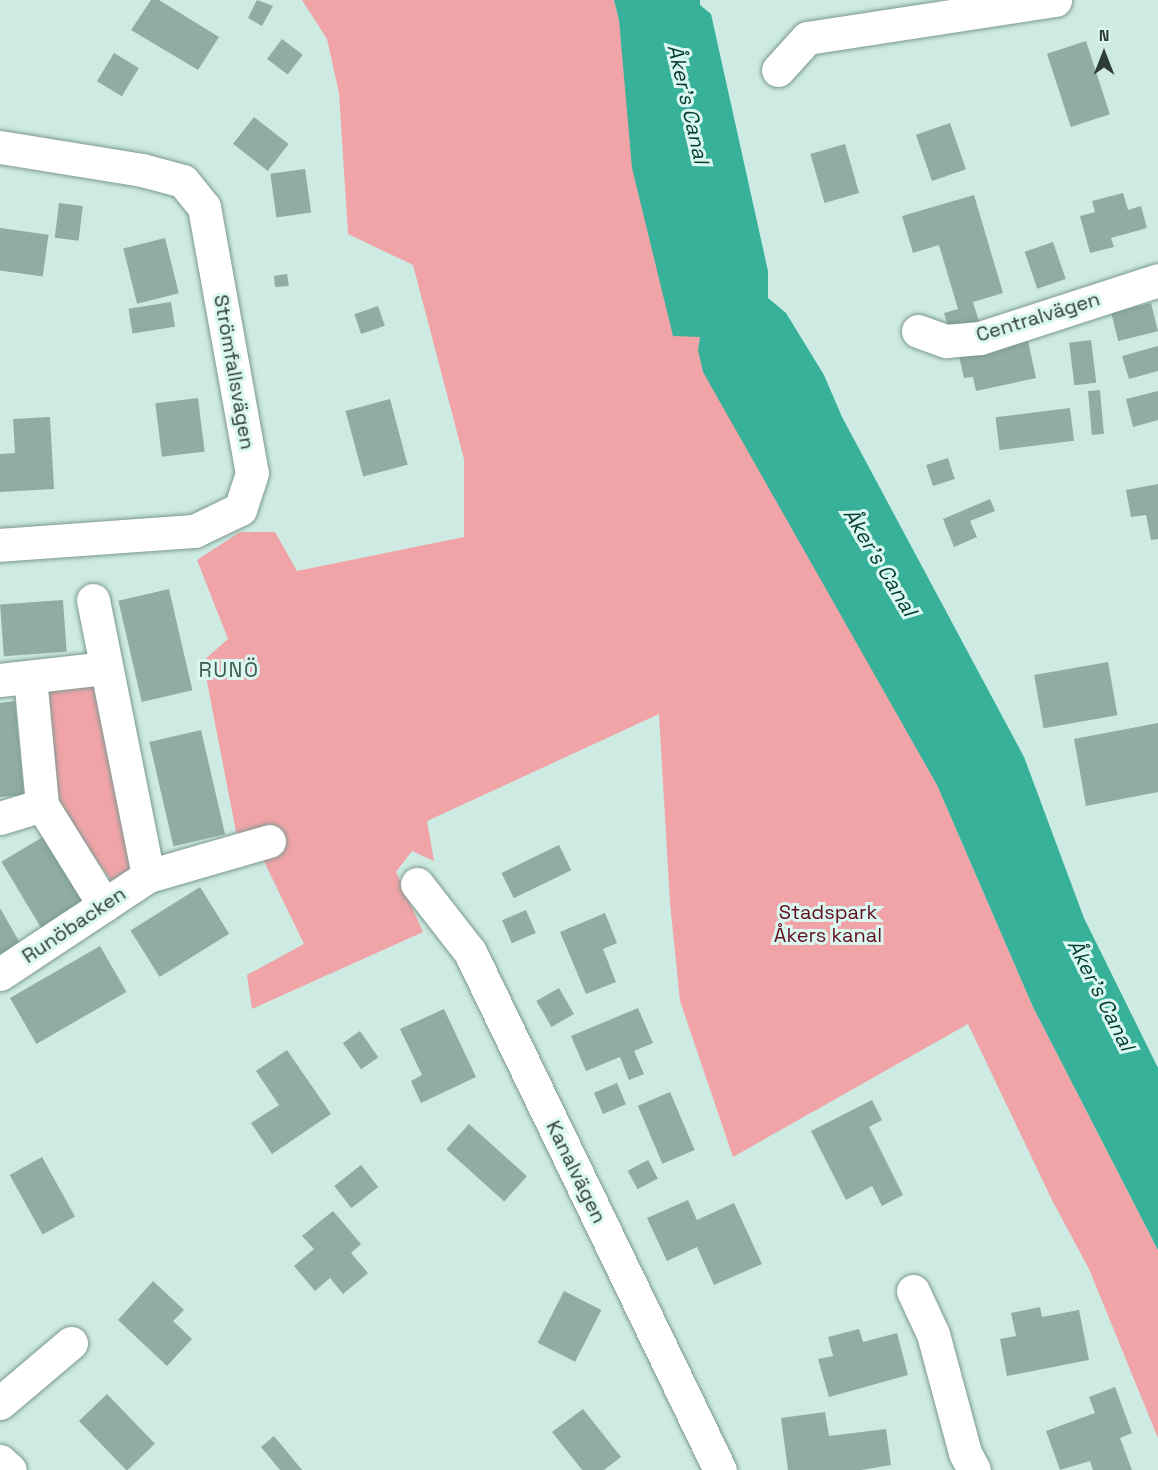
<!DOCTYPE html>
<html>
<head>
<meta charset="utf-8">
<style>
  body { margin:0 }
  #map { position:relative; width:1158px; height:1470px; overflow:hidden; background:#cdebe3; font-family:"Space Grotesk",sans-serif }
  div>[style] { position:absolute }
  .green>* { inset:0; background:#f0a4a7 }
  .water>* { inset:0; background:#37b19a }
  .building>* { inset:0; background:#90aca5; transform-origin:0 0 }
  .roads { filter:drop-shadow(0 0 2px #7c9891) drop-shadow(0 0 2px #7c9891) }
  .minor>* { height:33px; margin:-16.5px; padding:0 16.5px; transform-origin:16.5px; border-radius:16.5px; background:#fff }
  span { translate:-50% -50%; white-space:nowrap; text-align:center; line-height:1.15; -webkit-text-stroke:6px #daf8f0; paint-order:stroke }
  .street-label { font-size:20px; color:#303c39 }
  .park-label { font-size:20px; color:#600e1d }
  .water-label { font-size:21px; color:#043c32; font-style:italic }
  .neighbourhood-label { font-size:21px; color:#415b54; letter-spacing:1.5px }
  .north { position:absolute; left:1074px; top:24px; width:60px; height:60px; -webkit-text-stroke:4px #daf8f0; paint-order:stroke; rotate:0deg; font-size:16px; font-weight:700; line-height:24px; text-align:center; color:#303c39 }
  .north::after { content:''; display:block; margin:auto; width:21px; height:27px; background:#303c39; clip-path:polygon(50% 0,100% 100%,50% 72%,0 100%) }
</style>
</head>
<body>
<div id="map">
  <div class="green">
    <i style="clip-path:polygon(302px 0,614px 0,700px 337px,826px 587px,937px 785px,1033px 1007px,1158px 1250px,1158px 1438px,1089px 1269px,1052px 1200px,968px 1024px,733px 1157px,680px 1001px,670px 903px,659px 714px,427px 821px,434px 861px,412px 851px,396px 872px,423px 932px,252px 1009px,247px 975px,304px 944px,259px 851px,236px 832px,203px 661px,228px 639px,197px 560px,240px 532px,275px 532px,297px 571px,464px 537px,464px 459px,413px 265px,348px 234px,339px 93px,327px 39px)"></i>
    <i style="clip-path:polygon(42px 683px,98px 686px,132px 872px,111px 880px,80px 837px,47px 780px)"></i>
  </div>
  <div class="water">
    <i style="clip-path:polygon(614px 0,700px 0,700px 5px,711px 14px,768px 271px,768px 298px,786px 313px,824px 375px,842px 417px,1024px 757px,1084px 918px,1158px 1068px,1158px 1250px,1033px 1007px,937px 785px,703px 372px,698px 350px,700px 337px,673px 336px,632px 168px,619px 20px)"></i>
  </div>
  <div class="building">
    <i style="clip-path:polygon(151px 0,159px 0,219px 37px,198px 70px,131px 30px)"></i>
    <i style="clip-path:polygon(257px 0,273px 6px,262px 26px,248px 18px)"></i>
    <i style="left:282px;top:39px;width:26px;height:25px;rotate:37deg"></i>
    <i style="left:1086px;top:41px;width:77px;height:41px;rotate:72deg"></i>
    <i style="left:114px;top:53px;width:29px;height:33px;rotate:31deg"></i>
    <i style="left:254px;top:117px;width:44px;height:34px;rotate:38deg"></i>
    <i style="left:950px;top:123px;width:49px;height:36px;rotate:71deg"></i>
    <i style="left:845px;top:144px;width:51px;height:36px;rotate:74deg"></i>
    <i style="left:305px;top:169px;width:44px;height:35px;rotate:82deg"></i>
    <i style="clip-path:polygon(1123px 193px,1128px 210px,1141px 206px,1147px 228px,1111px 238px,1114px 247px,1090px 253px,1080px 216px,1095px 212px,1092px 201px)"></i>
    <i style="clip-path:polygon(974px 195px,1003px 293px,973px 302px,980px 325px,950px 334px,944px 313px,958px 309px,939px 245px,913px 253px,902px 216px)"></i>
    <i style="left:59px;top:203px;width:24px;height:35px;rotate:7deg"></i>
    <i style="left:0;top:228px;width:49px;height:42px;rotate:8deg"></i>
    <i style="left:165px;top:238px;width:57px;height:43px;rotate:76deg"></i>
    <i style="left:1053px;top:242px;width:39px;height:30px;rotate:71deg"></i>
    <i style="clip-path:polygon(287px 274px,289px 286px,275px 287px,274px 276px)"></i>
    <i style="left:171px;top:302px;width:25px;height:43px;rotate:81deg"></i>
    <i style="left:1151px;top:303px;width:29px;height:41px;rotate:76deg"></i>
    <i style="left:378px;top:306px;width:21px;height:25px;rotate:71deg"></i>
    <i style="left:1091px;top:340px;width:43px;height:22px;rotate:83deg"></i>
    <i style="clip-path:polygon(1028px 341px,1036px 378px,976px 391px,973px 377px,964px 378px,959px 356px)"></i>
    <i style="clip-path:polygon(1158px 346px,1158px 371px,1129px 379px,1122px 356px)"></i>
    <i style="left:1100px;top:390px;width:44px;height:12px;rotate:85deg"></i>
    <i style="clip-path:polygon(1158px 391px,1158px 420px,1133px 427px,1126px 399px)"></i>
    <i style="left:198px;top:398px;width:54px;height:43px;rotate:83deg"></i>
    <i style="left:390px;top:399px;width:68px;height:46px;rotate:75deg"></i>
    <i style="left:1070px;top:408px;width:33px;height:75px;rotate:83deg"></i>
    <i style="clip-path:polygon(50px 417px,54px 489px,0 492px,0 454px,15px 453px,13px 419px)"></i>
    <i style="left:948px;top:458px;width:22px;height:23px;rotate:72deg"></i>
    <i style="clip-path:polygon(1158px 484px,1158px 539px,1151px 540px,1146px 515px,1131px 517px,1126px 490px)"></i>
    <i style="clip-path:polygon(990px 499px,995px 511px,970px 521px,977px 537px,954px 547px,943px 519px)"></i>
    <i style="left:169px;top:589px;width:104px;height:52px;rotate:77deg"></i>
    <i style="left:63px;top:600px;width:52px;height:63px;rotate:86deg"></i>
    <i style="left:1108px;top:662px;width:54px;height:75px;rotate:80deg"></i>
    <i style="clip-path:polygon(15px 701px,24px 795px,0 797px,0 703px)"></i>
    <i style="clip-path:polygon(1158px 723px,1158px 792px,1086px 806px,1074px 739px)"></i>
    <i style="left:201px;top:730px;width:107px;height:53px;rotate:77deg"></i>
    <i style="left:46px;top:835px;width:78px;height:52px;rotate:59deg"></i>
    <i style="left:559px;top:845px;width:28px;height:64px;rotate:64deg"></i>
    <i style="left:200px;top:887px;width:55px;height:82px;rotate:58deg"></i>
    <i style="clip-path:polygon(0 908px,20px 943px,0 955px)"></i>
    <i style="left:526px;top:910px;width:25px;height:26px;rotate:67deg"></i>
    <i style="clip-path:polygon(605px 913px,617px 943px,603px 949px,616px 982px,586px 994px,560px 932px)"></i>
    <i style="left:100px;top:946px;width:53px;height:104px;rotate:60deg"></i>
    <i style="left:559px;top:988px;width:30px;height:26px;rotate:60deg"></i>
    <i style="clip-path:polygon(638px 1008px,653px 1043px,634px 1051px,644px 1074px,629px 1080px,620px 1057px,586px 1071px,571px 1036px)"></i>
    <i style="clip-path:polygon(444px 1009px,476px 1077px,421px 1103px,411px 1081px,422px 1075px,400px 1029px)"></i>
    <i style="left:360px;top:1031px;width:32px;height:21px;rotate:55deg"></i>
    <i style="clip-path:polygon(287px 1050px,331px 1114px,272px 1154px,251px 1123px,279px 1105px,256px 1071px)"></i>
    <i style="left:617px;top:1083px;width:23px;height:25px;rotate:67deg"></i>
    <i style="left:670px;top:1092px;width:63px;height:35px;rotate:67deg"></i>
    <i style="clip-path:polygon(872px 1100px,882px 1120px,869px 1127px,903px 1195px,882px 1206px,872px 1186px,846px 1200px,811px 1131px)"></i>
    <i style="left:469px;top:1124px;width:78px;height:34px;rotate:42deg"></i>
    <i style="left:42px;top:1157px;width:68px;height:37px;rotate:61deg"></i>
    <i style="left:648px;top:1160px;width:21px;height:23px;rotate:62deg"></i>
    <i style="left:361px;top:1165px;width:28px;height:34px;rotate:52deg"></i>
    <i style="clip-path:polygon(688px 1200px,697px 1220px,734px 1203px,762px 1264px,714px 1285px,697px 1247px,667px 1261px,647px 1218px)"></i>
    <i style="clip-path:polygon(333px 1211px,361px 1244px,351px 1253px,368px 1273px,343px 1294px,330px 1278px,315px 1291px,294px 1266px,314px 1249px,302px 1236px)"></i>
    <i style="clip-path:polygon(153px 1281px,184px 1310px,173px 1321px,192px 1339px,167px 1366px,118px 1320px)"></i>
    <i style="left:564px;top:1291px;width:42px;height:58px;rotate:27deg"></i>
    <i style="clip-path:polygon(1040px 1307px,1042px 1317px,1079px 1310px,1089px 1360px,1007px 1376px,1000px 1339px,1016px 1336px,1011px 1313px)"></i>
    <i style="clip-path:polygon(859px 1329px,863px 1342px,897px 1333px,908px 1375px,829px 1397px,818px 1359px,833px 1356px,828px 1337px)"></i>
    <i style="clip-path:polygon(1115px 1387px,1132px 1433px,1120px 1438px,1132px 1470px,1093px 1470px,1090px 1461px,1060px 1470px,1046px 1431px,1095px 1413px,1089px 1397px)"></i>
    <i style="left:107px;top:1394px;width:69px;height:39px;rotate:46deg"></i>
    <i style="clip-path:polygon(583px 1409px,621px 1457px,604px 1470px,582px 1470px,552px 1432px)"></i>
    <i style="clip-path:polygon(825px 1412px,829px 1436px,886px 1429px,891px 1465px,861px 1470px,788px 1470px,781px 1418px)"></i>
    <i style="clip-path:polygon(274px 1436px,302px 1470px,280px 1470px,261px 1447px)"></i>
  </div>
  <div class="roads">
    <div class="minor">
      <i style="left:778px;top:70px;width:43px;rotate:-47.8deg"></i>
      <i style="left:807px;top:38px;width:251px;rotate:-8.7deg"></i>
      <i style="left:0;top:147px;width:144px;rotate:9.2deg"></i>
      <i style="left:142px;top:170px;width:42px;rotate:15deg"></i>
      <i style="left:183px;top:181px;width:33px;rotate:51deg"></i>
      <i style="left:204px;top:207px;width:270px;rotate:79.8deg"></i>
      <i style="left:252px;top:473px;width:38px;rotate:108deg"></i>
      <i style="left:240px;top:509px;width:51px;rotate:154.4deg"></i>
      <i style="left:194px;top:531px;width:195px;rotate:175.9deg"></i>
      <i style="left:918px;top:331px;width:30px;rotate:20deg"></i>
      <i style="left:946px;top:341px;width:34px;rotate:-5deg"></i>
      <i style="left:980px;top:338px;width:187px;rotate:-18deg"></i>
      <i style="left:93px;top:600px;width:281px;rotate:78.7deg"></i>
      <i style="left:30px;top:677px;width:129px;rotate:84.6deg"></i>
      <i style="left:42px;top:805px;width:118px;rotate:58.2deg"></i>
      <i style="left:0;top:680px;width:107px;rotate:-6.5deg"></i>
      <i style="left:0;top:818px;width:44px;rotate:-17.2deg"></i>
      <i style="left:417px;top:884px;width:86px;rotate:52.1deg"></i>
      <i style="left:470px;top:952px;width:575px;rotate:64.24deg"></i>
      <i style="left:0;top:974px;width:178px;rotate:-33.5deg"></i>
      <i style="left:148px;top:876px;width:126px;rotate:-16.1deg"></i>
      <i style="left:913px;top:1291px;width:47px;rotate:65.1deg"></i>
      <i style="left:933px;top:1334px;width:123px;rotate:74.9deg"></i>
      <i style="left:965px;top:1453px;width:19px;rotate:62deg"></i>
      <i style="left:0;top:1403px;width:93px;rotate:-40.2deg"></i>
      <i style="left:0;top:1461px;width:13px;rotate:42deg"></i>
    </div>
  </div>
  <div class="street-label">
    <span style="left:1038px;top:317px;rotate:-17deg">Centralvägen</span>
    <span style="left:234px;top:372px;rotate:80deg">Strömfallsvägen</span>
    <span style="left:74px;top:925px;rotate:-34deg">Runöbacken</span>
    <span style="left:576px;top:1172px;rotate:64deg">Kanalvägen</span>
  </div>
  <div class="park-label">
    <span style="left:828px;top:924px">Stadspark<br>Åkers kanal</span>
  </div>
  <div class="water-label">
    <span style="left:688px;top:104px;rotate:77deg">Åker's Canal</span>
    <span style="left:880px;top:562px;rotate:59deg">Åker's Canal</span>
    <span style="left:1101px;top:995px;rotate:63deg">Åker's Canal</span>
  </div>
  <div class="neighbourhood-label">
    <span style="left:229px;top:670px">RUNÖ</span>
  </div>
  <div class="north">N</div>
</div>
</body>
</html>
